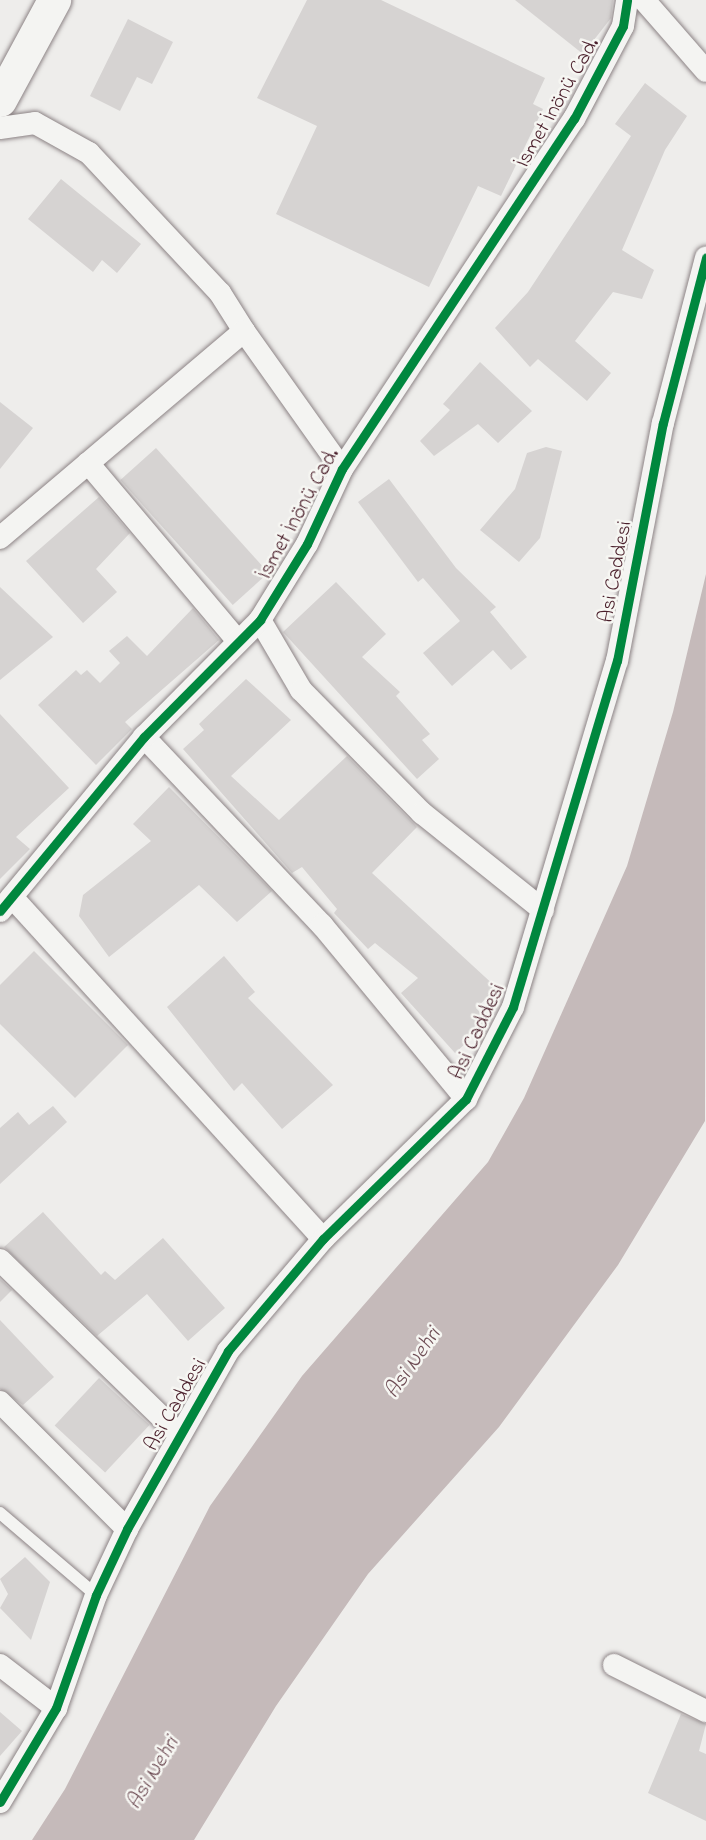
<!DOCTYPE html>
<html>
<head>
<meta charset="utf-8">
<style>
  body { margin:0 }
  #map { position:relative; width:706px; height:1840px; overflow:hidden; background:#eeedeb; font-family:"Indie Flower",sans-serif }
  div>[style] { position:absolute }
  .water>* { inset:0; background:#c5baba }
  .building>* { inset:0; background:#d6d3d2; transform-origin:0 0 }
  .roads { filter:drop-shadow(0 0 2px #8c8385) drop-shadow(0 0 2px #8c8385) }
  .service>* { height:12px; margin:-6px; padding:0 6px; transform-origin:6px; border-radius:6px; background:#f4f4f2 }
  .minor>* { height:22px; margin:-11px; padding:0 11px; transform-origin:11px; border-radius:11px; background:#f4f4f2 }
  .trunk>* { height:33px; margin:-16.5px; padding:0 16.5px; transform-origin:16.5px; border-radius:16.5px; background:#f4f4f2 }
  .cycleway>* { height:9px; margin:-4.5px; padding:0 4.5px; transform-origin:4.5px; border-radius:4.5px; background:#00873e }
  span { translate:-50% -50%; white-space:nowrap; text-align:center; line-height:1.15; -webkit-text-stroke:5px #f6f6f2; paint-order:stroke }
  .street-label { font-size:21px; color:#4a1f2b }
  .water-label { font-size:22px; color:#6f4e56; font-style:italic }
</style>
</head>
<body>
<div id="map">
  <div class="water">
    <i style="clip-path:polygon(706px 574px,705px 1121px,618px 1265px,499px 1427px,368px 1574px,276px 1706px,194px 1840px,32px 1840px,65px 1789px,210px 1506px,302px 1376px,488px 1162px,524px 1098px,627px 866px,673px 712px)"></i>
  </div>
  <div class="building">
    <i style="clip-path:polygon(307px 0,381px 0,545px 78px,533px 104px,543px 109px,501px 196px,478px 186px,429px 287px,276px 214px,317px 126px,257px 98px)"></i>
    <i style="clip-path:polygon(515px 0,613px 0,611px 18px,583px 54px)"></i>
    <i style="clip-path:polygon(128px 19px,173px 42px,152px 84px,137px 77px,120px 111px,90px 96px)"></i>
    <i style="clip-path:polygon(645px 83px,687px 116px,665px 150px,622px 250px,654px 270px,642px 299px,613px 292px,575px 341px,611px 373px,587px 401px,538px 359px,530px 367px,495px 328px,528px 292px,631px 136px,615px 124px)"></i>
    <i style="clip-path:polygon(61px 179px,141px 244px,117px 273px,102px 260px,93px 272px,28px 219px)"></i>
    <i style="clip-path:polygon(480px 362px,532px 411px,498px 443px,478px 424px,434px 456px,420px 441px,450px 410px,443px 404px)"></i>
    <i style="clip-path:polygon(0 402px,33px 428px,0 469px)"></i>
    <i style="clip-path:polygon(546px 447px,562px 451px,540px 538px,519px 562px,480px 530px,515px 489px,527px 453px)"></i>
    <i style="left:156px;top:448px;width:168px;height:48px;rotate:48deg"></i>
    <i style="clip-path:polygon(389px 479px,456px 568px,496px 607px,490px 612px,527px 657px,511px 670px,493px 650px,452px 686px,423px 653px,460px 621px,423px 578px,418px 582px,358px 502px)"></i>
    <i style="clip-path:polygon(99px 497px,130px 533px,96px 569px,117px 592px,83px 623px,26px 561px)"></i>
    <i style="clip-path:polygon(336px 582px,386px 634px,362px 657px,400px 692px,396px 696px,430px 734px,422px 740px,439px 759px,417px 779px,283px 632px)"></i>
    <i style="clip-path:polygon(0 587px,53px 637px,0 680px)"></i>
    <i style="clip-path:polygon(193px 608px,219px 640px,125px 722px,132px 729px,96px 765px,38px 705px,76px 670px,81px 675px,87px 670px,100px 683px,120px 663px,109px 651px,127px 636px,147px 656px)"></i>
    <i style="clip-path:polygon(246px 679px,291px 720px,231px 776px,279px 820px,347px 756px,417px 827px,372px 873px,497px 988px,476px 1008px,489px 1022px,455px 1053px,401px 993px,418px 978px,375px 943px,368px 949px,334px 913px,337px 909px,302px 867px,292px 873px,183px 749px,204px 730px,199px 724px)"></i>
    <i style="clip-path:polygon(0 714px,69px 788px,16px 837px,30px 849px,0 879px)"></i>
    <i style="clip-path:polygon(169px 787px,272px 891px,237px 922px,199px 885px,109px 957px,79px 916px,83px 895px,151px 841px,133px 824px)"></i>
    <i style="clip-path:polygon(34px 951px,128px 1045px,75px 1098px,0 1024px,0 985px)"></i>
    <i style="clip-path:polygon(224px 956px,255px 992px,248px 998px,333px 1085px,282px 1129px,242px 1083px,234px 1091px,167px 1007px)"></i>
    <i style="clip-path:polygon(53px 1106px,67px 1122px,0 1184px,0 1128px,18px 1112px,29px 1125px)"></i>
    <i style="clip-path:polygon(43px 1212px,101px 1275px,105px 1271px,115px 1280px,163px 1238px,225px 1308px,188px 1341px,147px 1294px,97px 1336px,4px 1247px)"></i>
    <i style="clip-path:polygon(0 1279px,12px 1290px,0 1302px)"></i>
    <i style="clip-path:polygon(0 1320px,54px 1377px,23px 1405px,0 1389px)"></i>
    <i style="left:99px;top:1378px;width:69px;height:65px;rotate:43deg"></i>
    <i style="clip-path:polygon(25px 1557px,50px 1582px,31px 1640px,0 1608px,8px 1594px,0 1579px)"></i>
    <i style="clip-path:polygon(0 1712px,22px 1731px,0 1756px)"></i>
    <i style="clip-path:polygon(681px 1714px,706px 1724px,699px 1751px,706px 1754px,706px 1821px,648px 1793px)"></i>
  </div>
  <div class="roads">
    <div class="service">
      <i style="left:0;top:1513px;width:126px;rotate:40.5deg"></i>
    </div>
    <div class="minor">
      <i style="left:644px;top:0;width:94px;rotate:48.9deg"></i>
      <i style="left:0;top:128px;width:35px;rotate:-8deg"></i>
      <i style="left:35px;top:123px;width:62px;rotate:29.1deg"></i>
      <i style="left:89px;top:153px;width:192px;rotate:46.9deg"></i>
      <i style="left:220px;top:293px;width:45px;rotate:57.7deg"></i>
      <i style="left:244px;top:331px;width:320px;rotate:139.7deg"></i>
      <i style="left:244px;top:331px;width:169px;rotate:54.6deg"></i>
      <i style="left:88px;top:463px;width:233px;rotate:49.9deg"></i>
      <i style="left:260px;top:620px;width:81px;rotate:59.6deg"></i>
      <i style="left:301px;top:690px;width:173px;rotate:45.5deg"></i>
      <i style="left:422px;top:813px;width:155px;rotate:38.7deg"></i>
      <i style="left:144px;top:737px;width:259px;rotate:46.6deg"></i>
      <i style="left:322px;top:925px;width:226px;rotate:50.4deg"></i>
      <i style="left:12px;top:897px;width:462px;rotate:47.7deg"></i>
      <i style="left:0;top:911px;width:226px;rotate:-50.4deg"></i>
      <i style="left:144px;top:737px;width:165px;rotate:-45.2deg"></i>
      <i style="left:260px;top:620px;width:89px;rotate:-58.3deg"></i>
      <i style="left:307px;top:544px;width:83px;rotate:-65deg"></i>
      <i style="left:342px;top:469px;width:420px;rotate:-56.5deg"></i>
      <i style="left:574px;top:119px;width:105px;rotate:-62.2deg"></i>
      <i style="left:623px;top:26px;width:26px;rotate:-81deg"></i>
      <i style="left:0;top:1260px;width:250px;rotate:44.2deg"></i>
      <i style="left:0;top:1402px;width:180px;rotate:45deg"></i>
      <i style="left:0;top:1665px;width:71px;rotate:37.5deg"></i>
      <i style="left:614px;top:1665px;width:103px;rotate:26.6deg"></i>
      <i style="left:0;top:1802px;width:109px;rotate:-59.2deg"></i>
      <i style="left:56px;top:1708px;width:120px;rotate:-70.5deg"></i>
      <i style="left:96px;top:1595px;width:73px;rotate:-64.8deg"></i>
      <i style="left:127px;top:1529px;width:205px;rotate:-60.4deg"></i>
      <i style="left:228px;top:1351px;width:147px;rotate:-49.7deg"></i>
      <i style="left:323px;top:1239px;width:200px;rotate:-44.4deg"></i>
      <i style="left:466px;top:1099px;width:103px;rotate:-62.9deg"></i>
      <i style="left:513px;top:1007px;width:361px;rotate:-73.3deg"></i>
      <i style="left:617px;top:661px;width:242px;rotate:-79.1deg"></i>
      <i style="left:663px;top:423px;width:171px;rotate:-75.4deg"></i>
    </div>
    <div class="trunk">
      <i style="left:0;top:100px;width:114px;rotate:-61.6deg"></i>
    </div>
  </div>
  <div class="cycleway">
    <i style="left:0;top:911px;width:226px;rotate:-50.4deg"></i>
    <i style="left:144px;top:737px;width:165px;rotate:-45.2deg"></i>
    <i style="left:260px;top:620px;width:89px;rotate:-58.3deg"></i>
    <i style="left:307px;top:544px;width:83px;rotate:-65deg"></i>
    <i style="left:342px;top:469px;width:420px;rotate:-56.5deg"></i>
    <i style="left:574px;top:119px;width:105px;rotate:-62.2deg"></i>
    <i style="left:623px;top:26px;width:26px;rotate:-81deg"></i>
    <i style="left:0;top:1802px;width:109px;rotate:-59.2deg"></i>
    <i style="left:56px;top:1708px;width:120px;rotate:-70.5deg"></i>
    <i style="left:96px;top:1595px;width:73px;rotate:-64.8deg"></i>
    <i style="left:127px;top:1529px;width:205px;rotate:-60.4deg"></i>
    <i style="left:228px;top:1351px;width:147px;rotate:-49.7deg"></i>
    <i style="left:323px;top:1239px;width:200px;rotate:-44.4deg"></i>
    <i style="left:466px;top:1099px;width:103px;rotate:-62.9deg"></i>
    <i style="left:513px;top:1007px;width:361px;rotate:-73.3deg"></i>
    <i style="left:617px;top:661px;width:242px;rotate:-79.1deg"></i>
    <i style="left:663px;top:423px;width:171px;rotate:-75.4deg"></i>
  </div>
  <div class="street-label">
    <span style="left:558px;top:103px;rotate:-60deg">İsmet İnönü Cad.</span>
    <span style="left:299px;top:514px;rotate:-61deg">İsmet İnönü Cad.</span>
    <span style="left:616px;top:572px;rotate:-79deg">Asi Caddesi</span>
    <span style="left:478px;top:1032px;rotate:-65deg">Asi Caddesi</span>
    <span style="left:176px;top:1405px;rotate:-60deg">Asi Caddesi</span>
  </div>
  <div class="water-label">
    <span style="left:414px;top:1364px;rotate:-55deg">Asi Nehri</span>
    <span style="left:154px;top:1774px;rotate:-59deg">Asi Nehri</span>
  </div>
</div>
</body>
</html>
